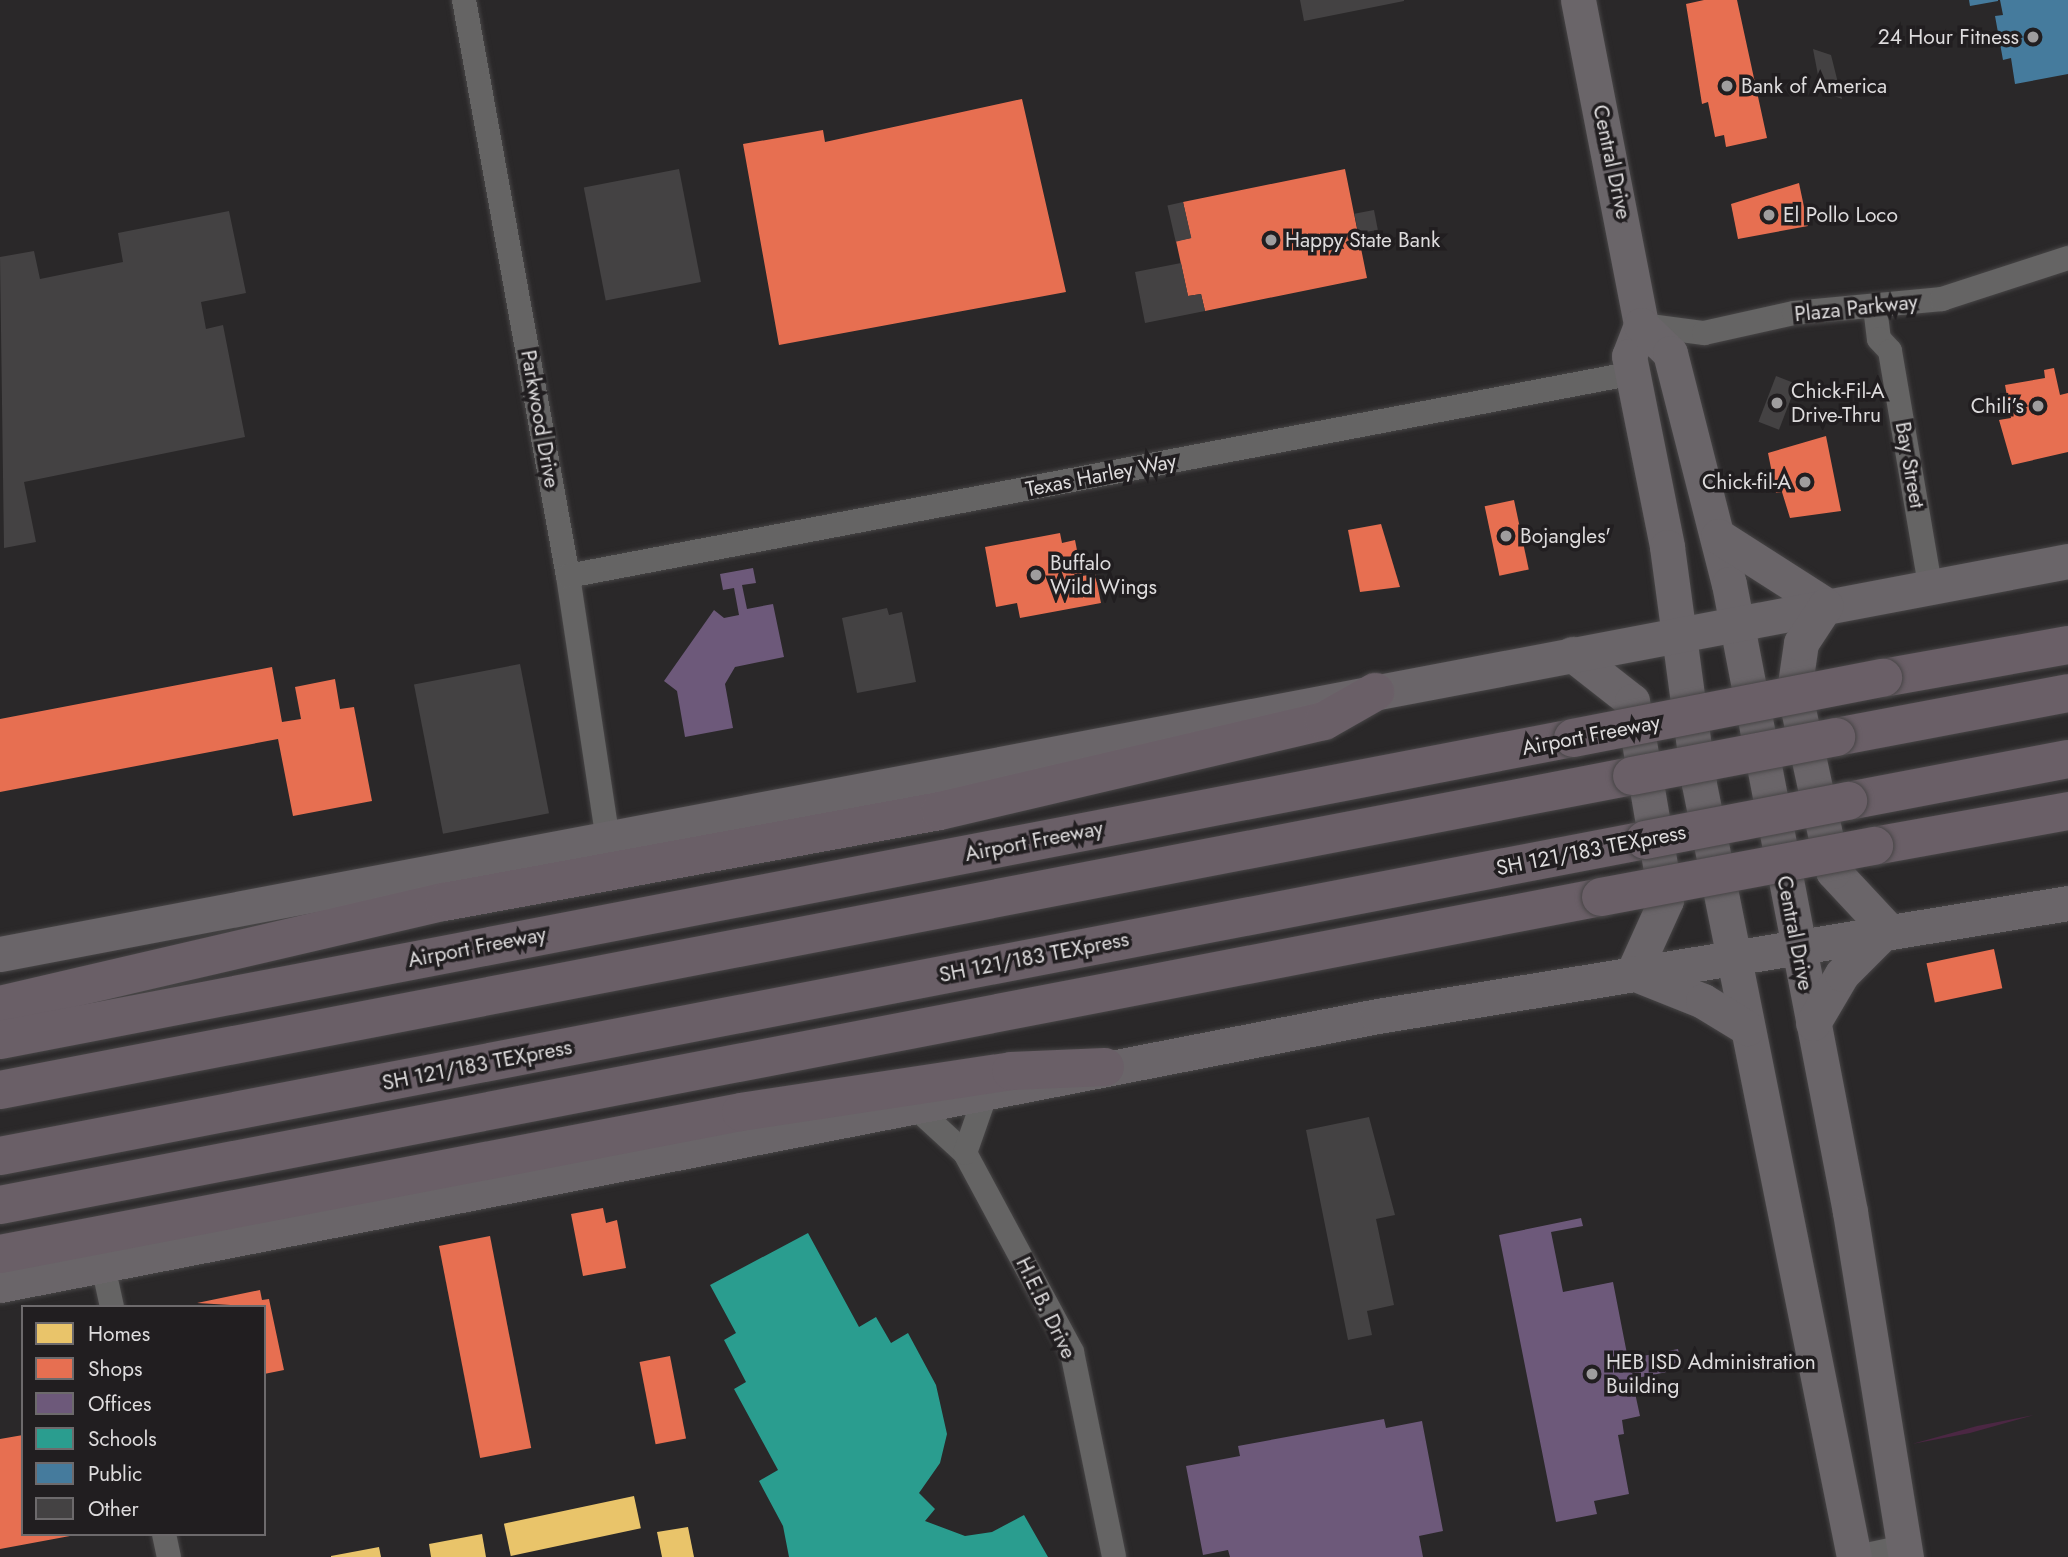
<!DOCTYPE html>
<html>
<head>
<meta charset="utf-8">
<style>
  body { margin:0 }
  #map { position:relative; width:2068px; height:1557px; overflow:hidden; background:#2a2829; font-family:Jost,sans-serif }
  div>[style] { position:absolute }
  .green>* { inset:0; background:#4b2743 }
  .homes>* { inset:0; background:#e9c46a; transform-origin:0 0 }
  .shops>* { inset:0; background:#e76f51; transform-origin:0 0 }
  .offices>* { inset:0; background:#6d597a }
  .schools>* { inset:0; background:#2a9d8f }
  .public>* { inset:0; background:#457b9d }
  .building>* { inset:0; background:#444243; transform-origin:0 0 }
  .roads { filter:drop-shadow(0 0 2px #474546) drop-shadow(0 0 2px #474546) }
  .minor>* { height:24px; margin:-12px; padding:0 12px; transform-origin:12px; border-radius:12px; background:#656464 }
  .secondary>* { height:35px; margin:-17.5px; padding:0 17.5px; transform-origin:17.5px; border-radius:17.5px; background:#6a6569 }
  .motorway>* { height:38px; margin:-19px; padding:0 19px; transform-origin:19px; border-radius:19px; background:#6a5f67 }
  .bridges { filter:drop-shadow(0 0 2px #474546) drop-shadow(0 0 2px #474546) }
  .motorway-bridge>* { height:38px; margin:-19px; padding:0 19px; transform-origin:19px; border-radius:19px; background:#6a5f67 }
  .dots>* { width:19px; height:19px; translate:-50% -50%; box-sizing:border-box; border:4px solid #211e20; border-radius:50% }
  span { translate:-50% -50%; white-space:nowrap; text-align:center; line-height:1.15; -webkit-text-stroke:7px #211e20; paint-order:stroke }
  .poi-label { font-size:21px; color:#dedcdd }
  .right { translate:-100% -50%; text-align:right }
  .left { translate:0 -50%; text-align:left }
  .street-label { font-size:21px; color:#dedcdd }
  .legend { position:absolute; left:21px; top:1305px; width:245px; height:231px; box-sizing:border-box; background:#211e20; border:2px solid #6d6a6c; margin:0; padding:9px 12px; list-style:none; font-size:21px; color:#dedcdd }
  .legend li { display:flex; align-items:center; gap:14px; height:35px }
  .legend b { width:35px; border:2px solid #6d6a6c }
</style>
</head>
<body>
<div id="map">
  <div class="green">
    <i style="clip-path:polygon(2034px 1415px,1970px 1433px,1912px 1444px,1977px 1426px)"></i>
  </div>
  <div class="homes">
    <i style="left:634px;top:1496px;width:33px;height:133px;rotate:78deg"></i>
    <i style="clip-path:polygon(688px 1527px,694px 1557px,662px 1557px,657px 1532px)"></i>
    <i style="clip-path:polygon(482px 1534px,486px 1557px,431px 1557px,429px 1544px)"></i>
    <i style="clip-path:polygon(379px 1547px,381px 1557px,331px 1557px,331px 1556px)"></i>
  </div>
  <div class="shops">
    <i style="clip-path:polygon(1704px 0,1737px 0,1767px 138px,1726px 147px,1724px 135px,1715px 137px,1708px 102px,1702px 104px,1686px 4px)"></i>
    <i style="clip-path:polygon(1022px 99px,1066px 292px,779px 345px,743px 144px,823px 130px,825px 142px)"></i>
    <i style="clip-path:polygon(1345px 169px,1367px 278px,1205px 311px,1201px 294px,1188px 296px,1176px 241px,1191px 238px,1183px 202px)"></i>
    <i style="clip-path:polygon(1799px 183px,1808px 226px,1738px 239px,1731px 204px)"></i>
    <i style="clip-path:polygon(2054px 368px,2060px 395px,2068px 393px,2068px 452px,2012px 465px,1999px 420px,2011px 418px,2005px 385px,2045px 378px,2044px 370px)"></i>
    <i style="clip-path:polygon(1826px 436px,1841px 511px,1790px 518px,1782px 492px,1776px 493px,1768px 453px)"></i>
    <i style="left:1514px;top:500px;width:71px;height:30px;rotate:78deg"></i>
    <i style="clip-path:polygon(1381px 524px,1400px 587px,1360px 592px,1348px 530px)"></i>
    <i style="clip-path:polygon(1060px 533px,1062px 543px,1075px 540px,1082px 576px,1095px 574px,1101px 603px,1020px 618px,1017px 603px,996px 607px,985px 547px)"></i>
    <i style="clip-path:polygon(272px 667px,282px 722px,301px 719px,295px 687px,335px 679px,340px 709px,354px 707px,372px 801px,293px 816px,278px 739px,0 792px,0 719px)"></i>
    <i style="left:1994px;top:949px;width:40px;height:69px;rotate:78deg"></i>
    <i style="clip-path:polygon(603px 1208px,606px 1223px,617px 1220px,626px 1268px,583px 1276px,571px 1214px)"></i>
    <i style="left:490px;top:1236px;width:216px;height:52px;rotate:79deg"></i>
    <i style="clip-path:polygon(260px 1290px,262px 1300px,269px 1299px,284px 1370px,264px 1374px,264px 1307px,197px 1303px)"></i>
    <i style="left:670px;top:1356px;width:84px;height:31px;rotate:79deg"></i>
    <i style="clip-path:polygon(23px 1435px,23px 1534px,70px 1536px,0 1549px,0 1439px)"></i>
  </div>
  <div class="offices">
    <i style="clip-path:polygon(753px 568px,756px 583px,742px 585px,747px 609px,773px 604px,784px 657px,735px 667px,725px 684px,733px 728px,685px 737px,677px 691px,664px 681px,714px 610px,724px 618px,739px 615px,734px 588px,723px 590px,720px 574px)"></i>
    <i style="clip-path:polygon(1581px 1218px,1583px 1226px,1551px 1232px,1563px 1292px,1613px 1282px,1628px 1359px,1678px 1349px,1682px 1369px,1632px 1379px,1640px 1416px,1622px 1420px,1624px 1434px,1618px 1435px,1629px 1494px,1594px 1501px,1597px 1514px,1556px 1522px,1499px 1235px)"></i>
    <i style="clip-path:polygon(1384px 1419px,1386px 1428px,1422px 1421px,1443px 1531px,1419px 1536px,1423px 1557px,1230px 1557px,1228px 1550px,1203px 1555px,1186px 1466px,1240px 1456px,1238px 1446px)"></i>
  </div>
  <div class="schools">
    <i style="clip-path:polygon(808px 1233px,859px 1327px,876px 1317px,891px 1343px,908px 1333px,936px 1385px,947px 1434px,940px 1463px,919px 1493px,935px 1509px,925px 1521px,965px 1536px,992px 1532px,1024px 1515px,1048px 1557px,789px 1557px,783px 1526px,759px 1481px,778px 1470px,734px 1389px,746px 1382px,724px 1340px,736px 1333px,710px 1285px)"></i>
  </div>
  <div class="public">
    <i style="clip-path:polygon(1969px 0,1998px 0,1998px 1px,1970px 6px)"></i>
    <i style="clip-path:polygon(2000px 0,2068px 0,2068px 74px,2015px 84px,2011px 58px,2003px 60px,1995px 16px,2003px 15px)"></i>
  </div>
  <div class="building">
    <i style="clip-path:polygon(1300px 0,1404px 0,1404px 1px,1304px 21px)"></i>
    <i style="clip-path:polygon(1813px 49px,1831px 55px,1842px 99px,1821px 91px)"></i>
    <i style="left:679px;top:169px;width:115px;height:97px;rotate:79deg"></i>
    <i style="left:1183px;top:202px;width:37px;height:16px;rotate:77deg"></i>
    <i style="left:1374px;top:210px;width:20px;height:20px;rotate:79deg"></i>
    <i style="clip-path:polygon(229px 211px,246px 293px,201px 302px,206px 329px,223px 325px,245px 437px,24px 482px,36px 542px,4px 548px,0 257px,34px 251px,40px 279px,123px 262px,118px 233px)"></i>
    <i style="clip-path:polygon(1181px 263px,1188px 296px,1201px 294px,1205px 311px,1145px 323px,1135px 272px)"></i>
    <i style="left:1776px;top:376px;width:22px;height:49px;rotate:21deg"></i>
    <i style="clip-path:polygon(887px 608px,889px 615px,902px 612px,916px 682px,857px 693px,842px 618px)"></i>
    <i style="left:520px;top:664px;width:152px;height:108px;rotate:79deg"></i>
    <i style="clip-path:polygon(1369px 1117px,1395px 1215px,1376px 1219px,1394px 1305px,1367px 1311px,1372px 1335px,1348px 1340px,1306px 1130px)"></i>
  </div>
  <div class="roads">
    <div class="minor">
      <i style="left:464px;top:0;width:585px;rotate:79.77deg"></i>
      <i style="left:568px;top:576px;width:267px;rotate:81.4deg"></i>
      <i style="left:1875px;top:307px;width:32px;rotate:83deg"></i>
      <i style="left:1879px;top:339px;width:16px;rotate:47deg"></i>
      <i style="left:1890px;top:351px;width:238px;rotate:80.3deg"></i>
      <i style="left:1642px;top:325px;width:63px;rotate:7.4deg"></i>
      <i style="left:1704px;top:333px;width:92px;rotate:-12.5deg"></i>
      <i style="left:1794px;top:313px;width:149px;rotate:-5.4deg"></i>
      <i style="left:1942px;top:299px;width:133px;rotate:-18deg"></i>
      <i style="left:568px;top:576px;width:1085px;rotate:-10.78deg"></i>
      <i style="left:916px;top:1108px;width:67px;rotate:42.6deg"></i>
      <i style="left:965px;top:1153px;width:226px;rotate:61.7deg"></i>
      <i style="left:1072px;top:1352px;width:209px;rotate:78.4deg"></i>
      <i style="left:965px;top:1153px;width:60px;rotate:-70.7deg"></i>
      <i style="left:103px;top:1266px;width:42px;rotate:77.6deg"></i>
      <i style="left:164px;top:1534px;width:24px;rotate:78deg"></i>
      <i style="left:1857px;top:1557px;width:48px;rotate:-12deg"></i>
    </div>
    <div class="secondary">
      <i style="left:1578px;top:0;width:331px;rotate:79deg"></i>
      <i style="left:1641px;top:325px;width:33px;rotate:111deg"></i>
      <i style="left:1629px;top:356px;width:195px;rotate:78.7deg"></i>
      <i style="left:1667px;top:547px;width:239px;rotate:82.3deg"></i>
      <i style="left:1699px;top:784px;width:788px;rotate:78.66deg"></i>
      <i style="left:1641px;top:325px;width:40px;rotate:44deg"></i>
      <i style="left:1670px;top:353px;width:238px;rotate:75.7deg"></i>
      <i style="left:1729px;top:584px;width:640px;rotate:79.09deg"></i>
      <i style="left:1850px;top:1212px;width:350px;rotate:80.8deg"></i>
      <i style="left:1718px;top:536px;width:128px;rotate:32.6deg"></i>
      <i style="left:1572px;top:654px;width:76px;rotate:38.1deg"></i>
      <i style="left:1632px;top:701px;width:202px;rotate:80.3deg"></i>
      <i style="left:1666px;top:900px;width:80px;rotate:114.3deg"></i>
      <i style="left:0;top:954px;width:2105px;rotate:-10.76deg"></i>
      <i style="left:1633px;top:973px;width:75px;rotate:21.8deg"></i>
      <i style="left:1703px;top:1001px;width:52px;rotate:31.5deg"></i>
      <i style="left:1813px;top:1023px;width:57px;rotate:-59.4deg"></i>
      <i style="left:1842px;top:974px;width:64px;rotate:-45deg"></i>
      <i style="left:1887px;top:929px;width:79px;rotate:-133deg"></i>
      <i style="left:1833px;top:871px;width:184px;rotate:-102.2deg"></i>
      <i style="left:1794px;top:691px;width:49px;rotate:-81.7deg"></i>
      <i style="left:1801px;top:643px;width:45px;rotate:-56.7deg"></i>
      <i style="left:0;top:1285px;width:1404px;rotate:-11.05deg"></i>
      <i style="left:1378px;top:1016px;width:699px;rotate:-9.3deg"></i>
    </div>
    <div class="motorway">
      <i style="left:1883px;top:678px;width:188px;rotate:-10.1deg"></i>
      <i style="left:1836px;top:737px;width:236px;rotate:-10.7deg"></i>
      <i style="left:1848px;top:801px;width:224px;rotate:-10.8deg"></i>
      <i style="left:1874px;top:846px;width:197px;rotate:-10.2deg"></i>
      <i style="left:0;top:1005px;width:456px;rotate:-13.1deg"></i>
      <i style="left:444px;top:902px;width:504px;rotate:-10.4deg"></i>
      <i style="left:940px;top:811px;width:394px;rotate:-13.2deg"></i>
      <i style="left:1324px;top:721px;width:59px;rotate:-29.6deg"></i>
      <i style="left:0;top:1040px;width:1602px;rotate:-10.87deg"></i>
      <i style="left:0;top:1090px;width:1662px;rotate:-10.89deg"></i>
      <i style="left:0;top:1156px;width:1675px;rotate:-10.87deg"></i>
      <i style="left:0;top:1205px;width:1630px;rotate:-10.89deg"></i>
      <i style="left:0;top:1254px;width:754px;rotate:-10.85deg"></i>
      <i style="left:741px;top:1112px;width:273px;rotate:-8.6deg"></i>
      <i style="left:1011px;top:1071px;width:94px;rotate:-2.4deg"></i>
    </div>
  </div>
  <div class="bridges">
    <div class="motorway-bridge">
      <i style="left:1573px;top:738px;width:316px;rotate:-11deg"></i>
      <i style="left:1632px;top:776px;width:208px;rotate:-10.8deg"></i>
      <i style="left:1645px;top:840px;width:207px;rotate:-10.9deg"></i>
      <i style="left:1601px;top:897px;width:278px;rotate:-10.6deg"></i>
    </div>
  </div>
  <div class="dots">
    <i style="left:2033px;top:37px;background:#9f9d9e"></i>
    <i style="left:1727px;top:86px;background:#9f9d9e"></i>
    <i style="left:1769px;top:215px;background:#9f9d9e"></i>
    <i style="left:1271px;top:240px;background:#9f9d9e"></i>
    <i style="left:1777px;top:403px;background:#9f9d9e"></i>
    <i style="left:2038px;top:406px;background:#9f9d9e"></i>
    <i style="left:1805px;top:482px;background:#9f9d9e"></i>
    <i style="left:1506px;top:536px;background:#9f9d9e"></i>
    <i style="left:1036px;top:575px;background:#9f9d9e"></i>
    <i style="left:1592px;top:1374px;background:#9f9d9e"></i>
  </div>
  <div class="poi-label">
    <span class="right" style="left:2019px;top:37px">24 Hour Fitness</span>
    <span class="left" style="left:1741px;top:86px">Bank of America</span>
    <span class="left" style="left:1783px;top:215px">El Pollo Loco</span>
    <span class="left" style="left:1285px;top:240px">Happy State Bank</span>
    <span class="left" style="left:1791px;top:403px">Chick-Fil-A<br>Drive-Thru</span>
    <span class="right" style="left:2024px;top:406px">Chili’s</span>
    <span class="right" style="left:1791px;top:482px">Chick-fil-A</span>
    <span class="left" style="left:1520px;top:536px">Bojangles'</span>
    <span class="left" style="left:1050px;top:575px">Buffalo<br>Wild Wings</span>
    <span class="left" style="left:1606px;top:1374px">HEB ISD Administration<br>Building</span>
  </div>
  <div class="street-label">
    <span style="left:1612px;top:162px;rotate:78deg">Central Drive</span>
    <span style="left:1856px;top:308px;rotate:-6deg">Plaza Parkway</span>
    <span style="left:540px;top:419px;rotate:80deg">Parkwood Drive</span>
    <span style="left:1910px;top:465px;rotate:80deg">Bay Street</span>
    <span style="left:1101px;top:475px;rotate:-11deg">Texas Harley Way</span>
    <span style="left:1591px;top:735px;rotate:-11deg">Airport Freeway</span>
    <span style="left:1034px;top:841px;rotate:-11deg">Airport Freeway</span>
    <span style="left:1591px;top:850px;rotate:-11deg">SH 121/183 TEXpress</span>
    <span style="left:1795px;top:933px;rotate:79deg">Central Drive</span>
    <span style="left:477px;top:947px;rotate:-11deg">Airport Freeway</span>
    <span style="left:1034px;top:957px;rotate:-11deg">SH 121/183 TEXpress</span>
    <span style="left:477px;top:1065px;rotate:-11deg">SH 121/183 TEXpress</span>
    <span style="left:1046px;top:1308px;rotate:64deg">H.E.B. Drive</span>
  </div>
  <ul class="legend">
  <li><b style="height:19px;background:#e9c46a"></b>Homes</li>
  <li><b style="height:19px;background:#e76f51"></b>Shops</li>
  <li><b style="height:19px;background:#6d597a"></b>Offices</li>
  <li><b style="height:19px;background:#2a9d8f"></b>Schools</li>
  <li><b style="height:19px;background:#457b9d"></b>Public</li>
  <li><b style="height:19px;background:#444243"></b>Other</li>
  </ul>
</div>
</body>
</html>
